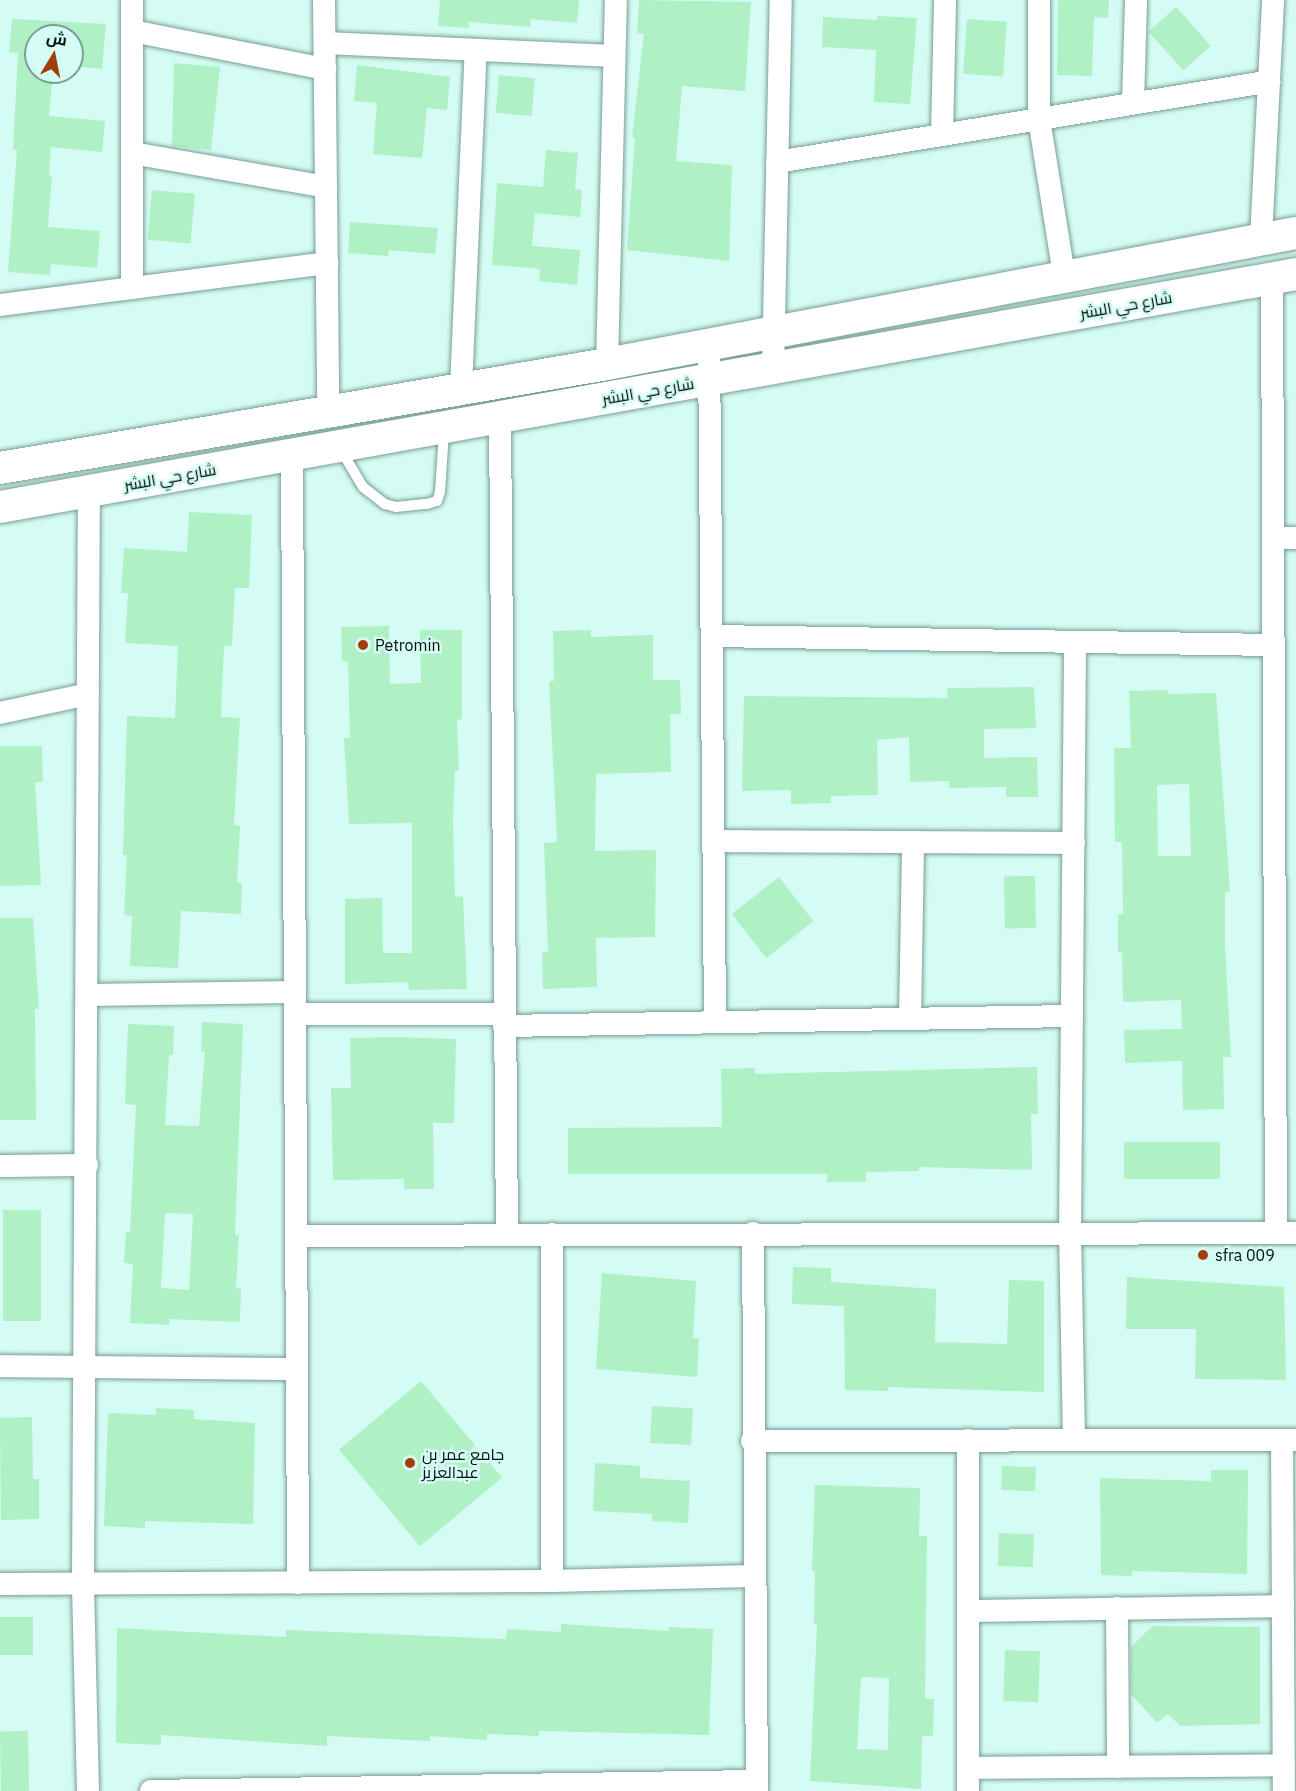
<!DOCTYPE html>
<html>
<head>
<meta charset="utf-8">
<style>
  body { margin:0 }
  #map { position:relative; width:1296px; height:1791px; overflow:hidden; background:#d5fcf4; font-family:"IBM Plex Sans",Cairo,sans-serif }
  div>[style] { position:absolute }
  .building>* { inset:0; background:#aff0c4; transform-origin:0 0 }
  .roads { filter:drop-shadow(0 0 2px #799d96) drop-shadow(0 0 2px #799d96) }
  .lane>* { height:10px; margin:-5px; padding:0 5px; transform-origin:5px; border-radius:5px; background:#fff }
  .street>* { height:22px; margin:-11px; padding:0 11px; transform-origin:11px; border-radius:11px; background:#fff }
  .secondary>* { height:32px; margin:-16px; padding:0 16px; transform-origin:16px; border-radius:16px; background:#fff }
  .dots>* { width:16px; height:16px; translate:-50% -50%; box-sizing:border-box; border:3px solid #d5fcf4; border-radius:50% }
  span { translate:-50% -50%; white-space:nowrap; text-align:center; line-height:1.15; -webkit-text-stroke:5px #d5fcf4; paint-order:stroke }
  .street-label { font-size:16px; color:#030f0d }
  .poi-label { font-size:16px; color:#030f0d }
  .left { translate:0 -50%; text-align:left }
  .north { position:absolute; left:24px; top:24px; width:60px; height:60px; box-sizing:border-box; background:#d5fcf4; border:2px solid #819d98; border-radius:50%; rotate:10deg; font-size:16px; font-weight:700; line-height:24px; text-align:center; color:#030f0d }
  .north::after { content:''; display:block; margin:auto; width:21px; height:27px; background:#a23f08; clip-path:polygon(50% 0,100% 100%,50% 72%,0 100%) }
</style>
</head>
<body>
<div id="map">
  <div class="building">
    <i style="clip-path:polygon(440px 0,579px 0,577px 23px,531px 19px,530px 27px,469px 22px,469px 28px,438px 26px)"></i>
    <i style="clip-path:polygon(639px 0,751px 2px,745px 91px,682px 86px,676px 161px,732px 165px,729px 261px,627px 250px,635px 138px,632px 137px,644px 34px,637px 33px)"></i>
    <i style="clip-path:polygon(1058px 0,1109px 0,1108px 18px,1094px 17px,1092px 76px,1057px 75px)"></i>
    <i style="left:1176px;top:7px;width:52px;height:37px;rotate:48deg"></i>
    <i style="clip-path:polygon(877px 16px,917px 18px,910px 104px,874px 102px,876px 50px,822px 47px,823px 17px,877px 20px)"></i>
    <i style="clip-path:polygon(12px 19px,106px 24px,102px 69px,72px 66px,72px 36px,36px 36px,36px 72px,53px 72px,49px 116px,105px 121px,102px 152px,51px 147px,49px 176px,52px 176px,48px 227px,100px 231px,97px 268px,51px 264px,50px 275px,8px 272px,17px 150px,13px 150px,18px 53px,9px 52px)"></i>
    <i style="left:967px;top:19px;width:40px;height:55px;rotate:4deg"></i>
    <i style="clip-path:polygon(174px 63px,220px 67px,211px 150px,172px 146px)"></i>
    <i style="clip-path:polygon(357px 65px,450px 77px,447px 110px,427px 108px,422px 158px,373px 154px,377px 103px,354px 101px)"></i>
    <i style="left:499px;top:75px;width:36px;height:38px;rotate:5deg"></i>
    <i style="clip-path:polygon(546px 150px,578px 153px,575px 189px,582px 190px,580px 217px,535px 213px,532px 246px,580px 250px,577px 285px,539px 281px,540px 269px,492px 265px,497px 183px,543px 187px)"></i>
    <i style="left:152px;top:190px;width:43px;height:50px;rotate:5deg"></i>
    <i style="clip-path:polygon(350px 222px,438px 228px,435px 254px,389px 250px,388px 256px,348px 253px)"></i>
    <i style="clip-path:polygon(189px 512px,252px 515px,249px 588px,235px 588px,232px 646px,224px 646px,221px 717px,240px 718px,234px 825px,240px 826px,237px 883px,242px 883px,241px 914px,181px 911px,178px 968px,130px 966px,132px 916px,124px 915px,127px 855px,123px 855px,127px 716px,175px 718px,178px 646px,125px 643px,128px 593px,121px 593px,124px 548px,187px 552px)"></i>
    <i style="clip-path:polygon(389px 626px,390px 684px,421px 683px,420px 630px,462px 630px,462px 719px,457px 720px,459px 771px,455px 771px,453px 822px,455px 897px,463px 896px,467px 989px,409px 990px,408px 982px,345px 984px,345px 899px,382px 898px,383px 953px,412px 953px,412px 823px,349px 824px,344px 738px,350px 738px,348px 661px,342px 661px,341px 627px)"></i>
    <i style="clip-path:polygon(591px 630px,591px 637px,653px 635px,653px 680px,680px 680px,681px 714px,670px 714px,671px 772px,596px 774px,595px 851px,656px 850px,655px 937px,596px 938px,597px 987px,543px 989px,542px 952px,548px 952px,544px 843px,557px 842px,549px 681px,554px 681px,553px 631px)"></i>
    <i style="clip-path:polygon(1034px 687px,1036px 728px,984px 729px,984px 758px,1037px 757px,1038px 797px,1006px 797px,1006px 787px,949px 788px,949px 781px,910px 782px,909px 737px,877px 740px,878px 795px,831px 796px,831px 803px,791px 804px,791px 790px,742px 791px,744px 696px,948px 698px,947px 688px)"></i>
    <i style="clip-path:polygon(evenodd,1168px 690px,1168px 694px,1216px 693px,1230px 892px,1225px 892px,1225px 945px,1231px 1057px,1223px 1057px,1224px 1109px,1183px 1110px,1182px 1061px,1125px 1063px,1124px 1030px,1182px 1029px,1181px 1000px,1123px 1002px,1122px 952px,1118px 952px,1118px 914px,1123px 914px,1122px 842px,1115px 842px,1114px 748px,1131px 748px,1129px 691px,1168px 690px,1189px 784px,1191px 856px,1158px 856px,1157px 785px,1189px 784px)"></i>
    <i style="clip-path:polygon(0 746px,42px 746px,43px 782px,35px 782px,41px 885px,0 886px)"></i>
    <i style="left:1035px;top:876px;width:52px;height:31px;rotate:89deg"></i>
    <i style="left:779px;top:877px;width:56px;height:60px;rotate:52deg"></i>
    <i style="clip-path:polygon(0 918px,33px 918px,39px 1009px,35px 1009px,36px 1120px,0 1120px)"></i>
    <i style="clip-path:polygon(evenodd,202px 1022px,243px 1024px,235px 1235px,239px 1235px,236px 1288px,241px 1289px,240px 1322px,170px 1319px,169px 1325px,130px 1323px,133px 1264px,124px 1263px,126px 1232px,130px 1232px,136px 1105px,125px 1104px,128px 1024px,174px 1026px,173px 1055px,169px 1055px,165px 1125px,199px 1126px,205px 1052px,201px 1051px,202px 1022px,165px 1213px,193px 1214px,189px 1290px,161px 1288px,165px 1213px)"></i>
    <i style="clip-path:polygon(395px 1037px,456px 1039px,454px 1123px,433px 1123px,434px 1189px,404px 1189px,404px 1179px,333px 1180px,331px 1088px,351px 1088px,350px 1038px)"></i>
    <i style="clip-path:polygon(1037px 1067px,1038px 1114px,1031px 1114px,1032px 1170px,919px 1167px,919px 1171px,866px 1172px,866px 1182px,827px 1182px,827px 1174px,568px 1174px,568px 1128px,722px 1127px,721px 1069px,755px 1068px,755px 1074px)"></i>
    <i style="left:1124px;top:1142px;width:96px;height:37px"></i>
    <i style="left:41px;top:1210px;width:111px;height:38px;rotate:90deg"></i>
    <i style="clip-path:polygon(793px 1267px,831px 1268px,831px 1282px,936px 1289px,935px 1342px,1007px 1344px,1009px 1280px,1044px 1281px,1044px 1392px,888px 1387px,888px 1391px,845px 1390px,844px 1306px,792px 1304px)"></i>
    <i style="clip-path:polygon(602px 1273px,696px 1281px,693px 1338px,699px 1338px,697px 1377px,596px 1369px)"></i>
    <i style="clip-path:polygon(1127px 1277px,1284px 1287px,1286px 1380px,1195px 1379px,1196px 1329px,1126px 1329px)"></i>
    <i style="left:421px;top:1381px;width:126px;height:107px;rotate:50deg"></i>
    <i style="left:652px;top:1406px;width:41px;height:37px;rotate:3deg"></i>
    <i style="clip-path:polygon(156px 1408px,194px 1410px,194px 1419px,255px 1423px,253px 1524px,145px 1521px,145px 1528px,104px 1526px,108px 1413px,156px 1415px)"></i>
    <i style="clip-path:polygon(32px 1417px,33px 1479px,39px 1479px,39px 1519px,1px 1520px,0 1418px)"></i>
    <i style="clip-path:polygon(595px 1463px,640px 1466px,640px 1478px,690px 1481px,688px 1523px,652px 1521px,652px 1514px,593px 1511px)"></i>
    <i style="left:1002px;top:1466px;width:34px;height:24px;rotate:2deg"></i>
    <i style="clip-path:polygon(1211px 1470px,1248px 1470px,1247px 1574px,1132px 1571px,1132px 1576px,1101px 1575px,1100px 1478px,1211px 1481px)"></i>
    <i style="clip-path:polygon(evenodd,815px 1485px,920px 1488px,919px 1536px,927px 1536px,925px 1699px,934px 1699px,933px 1736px,922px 1736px,921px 1789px,810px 1781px,817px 1624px,814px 1624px,815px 1571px,812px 1571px,815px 1485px,861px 1677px,889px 1678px,888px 1750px,857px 1749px,861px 1677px)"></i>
    <i style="left:999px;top:1533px;width:35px;height:33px;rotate:2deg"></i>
    <i style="left:0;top:1617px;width:33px;height:38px"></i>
    <i style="clip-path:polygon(561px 1624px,669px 1631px,669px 1627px,713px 1629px,709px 1735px,539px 1731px,539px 1736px,487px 1734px,487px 1740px,430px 1736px,430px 1741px,327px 1736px,327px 1746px,161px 1735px,161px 1745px,116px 1743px,117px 1628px,286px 1637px,286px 1630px,506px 1639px,507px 1629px,561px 1632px)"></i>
    <i style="clip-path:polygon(1152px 1626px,1260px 1627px,1260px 1724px,1180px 1726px,1168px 1714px,1157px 1723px,1131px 1694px,1131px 1647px)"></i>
    <i style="left:1005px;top:1650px;width:35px;height:51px;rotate:2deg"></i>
    <i style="left:28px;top:1731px;width:60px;height:28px;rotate:89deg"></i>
  </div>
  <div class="roads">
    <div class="lane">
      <i style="left:341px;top:450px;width:43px;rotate:59.3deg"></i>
      <i style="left:363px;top:487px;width:28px;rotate:38deg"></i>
      <i style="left:385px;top:504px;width:11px;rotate:15deg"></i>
      <i style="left:396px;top:507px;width:31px;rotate:-6deg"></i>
      <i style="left:427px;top:504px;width:10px;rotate:-17deg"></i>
      <i style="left:437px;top:501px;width:9px;rotate:-72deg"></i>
      <i style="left:440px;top:492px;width:61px;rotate:-86.2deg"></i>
    </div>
    <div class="street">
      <i style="left:324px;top:0;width:411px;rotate:89.4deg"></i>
      <i style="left:1039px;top:0;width:119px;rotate:90deg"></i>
      <i style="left:1039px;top:119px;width:158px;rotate:80.9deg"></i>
      <i style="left:132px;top:31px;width:197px;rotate:11.1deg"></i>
      <i style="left:325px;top:43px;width:289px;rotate:2.6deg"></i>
      <i style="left:1133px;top:103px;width:103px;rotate:-88.3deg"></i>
      <i style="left:942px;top:135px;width:135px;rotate:-88.7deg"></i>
      <i style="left:132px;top:153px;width:197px;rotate:9.9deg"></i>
      <i style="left:777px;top:162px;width:499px;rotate:-9.3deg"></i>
      <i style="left:1261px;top:239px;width:239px;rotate:-87.1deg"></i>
      <i style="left:1272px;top:278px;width:955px;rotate:89.76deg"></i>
      <i style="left:132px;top:288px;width:288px;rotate:-90deg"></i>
      <i style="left:0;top:305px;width:330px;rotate:-7.3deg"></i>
      <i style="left:709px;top:345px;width:677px;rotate:89.49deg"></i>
      <i style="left:607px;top:364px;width:364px;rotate:-88.6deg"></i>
      <i style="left:773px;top:369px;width:369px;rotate:-88.8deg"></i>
      <i style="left:461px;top:388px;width:338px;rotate:-87.5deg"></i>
      <i style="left:500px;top:418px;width:815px;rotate:89.51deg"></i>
      <i style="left:292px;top:456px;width:1127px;rotate:89.69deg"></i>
      <i style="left:1273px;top:538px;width:23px"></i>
      <i style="left:712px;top:636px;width:561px;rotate:0.92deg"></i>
      <i style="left:0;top:713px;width:90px;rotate:-12.2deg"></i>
      <i style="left:714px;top:841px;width:360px;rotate:0.3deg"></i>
      <i style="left:87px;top:995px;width:208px;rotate:-0.8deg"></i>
      <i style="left:295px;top:1014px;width:209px"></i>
      <i style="left:910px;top:1019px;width:177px;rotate:-89deg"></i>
      <i style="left:504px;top:1026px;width:568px;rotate:-1.01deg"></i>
      <i style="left:0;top:1166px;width:87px;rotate:-0.7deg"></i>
      <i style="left:753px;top:1233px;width:558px;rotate:89.59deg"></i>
      <i style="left:296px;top:1236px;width:1000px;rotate:-0.17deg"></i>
      <i style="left:0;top:1366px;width:297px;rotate:0.6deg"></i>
      <i style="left:1074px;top:1440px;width:207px;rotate:-91.1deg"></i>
      <i style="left:1070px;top:1233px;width:589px;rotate:-89.51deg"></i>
      <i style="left:1282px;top:1440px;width:351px;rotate:89.7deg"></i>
      <i style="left:752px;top:1441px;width:544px;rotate:-0.11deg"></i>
      <i style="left:552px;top:1581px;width:347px;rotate:-90deg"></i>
      <i style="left:0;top:1584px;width:552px;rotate:-0.31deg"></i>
      <i style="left:552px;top:1581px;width:200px;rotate:-1.4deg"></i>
      <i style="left:1117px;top:1608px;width:159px;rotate:89.6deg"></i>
      <i style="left:968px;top:1611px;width:315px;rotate:-0.9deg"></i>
      <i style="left:968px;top:1768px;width:316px;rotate:-0.5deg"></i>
      <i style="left:88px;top:1791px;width:207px;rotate:-91.4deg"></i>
      <i style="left:83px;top:1584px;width:1093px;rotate:-89.69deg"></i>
      <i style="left:151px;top:1791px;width:605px;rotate:-0.95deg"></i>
      <i style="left:968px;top:1791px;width:351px;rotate:-90deg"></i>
    </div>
    <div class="secondary">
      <i style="left:0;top:468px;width:616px;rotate:-9.72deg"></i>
      <i style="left:607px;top:364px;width:701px;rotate:-10.77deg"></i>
      <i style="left:0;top:507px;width:1317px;rotate:-10.19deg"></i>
    </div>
  </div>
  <div class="dots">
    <i style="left:363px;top:645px;background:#a23f08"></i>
    <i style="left:1203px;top:1255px;background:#a23f08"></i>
    <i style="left:410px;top:1463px;background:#a23f08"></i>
  </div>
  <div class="street-label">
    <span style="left:1126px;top:305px;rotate:-10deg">شارع حي البشر</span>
    <span style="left:648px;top:391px;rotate:-10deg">شارع حي البشر</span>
    <span style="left:170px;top:477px;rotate:-10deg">شارع حي البشر</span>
  </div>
  <div class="poi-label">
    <span class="left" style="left:375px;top:645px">Petromin</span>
    <span class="left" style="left:1215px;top:1255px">sfra 009</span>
    <span class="left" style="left:422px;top:1463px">جامع عمر بن<br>عبدالعزيز</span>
  </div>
  <div class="north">ش</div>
</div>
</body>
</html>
